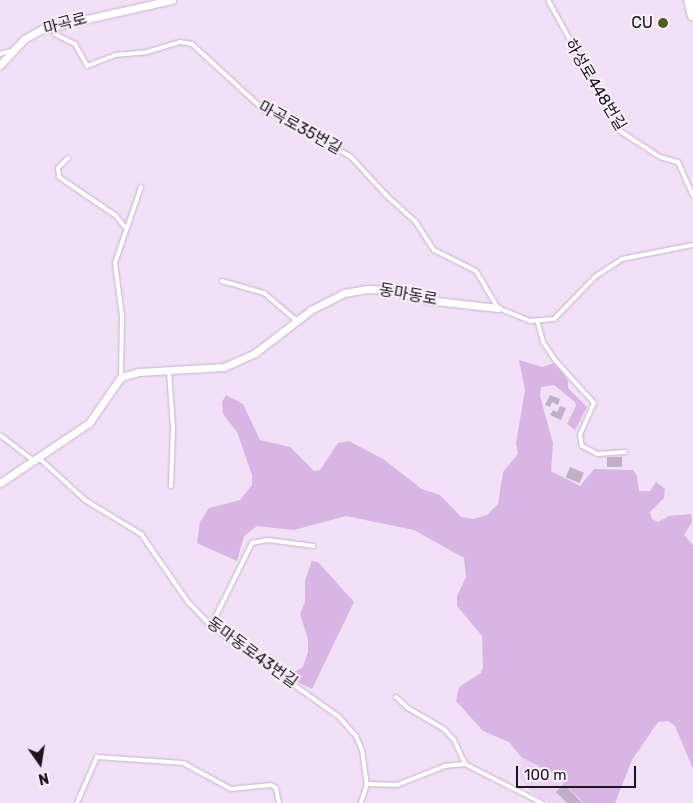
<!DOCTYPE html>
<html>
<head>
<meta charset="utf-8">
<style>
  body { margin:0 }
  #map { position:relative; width:693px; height:803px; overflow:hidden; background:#f1e0f6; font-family:Rubik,"Noto Sans KR",sans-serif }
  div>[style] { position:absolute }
  .built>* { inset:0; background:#ecd5f2 }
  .green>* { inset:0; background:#d9b5e4 }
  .building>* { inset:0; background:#c0b0c5; transform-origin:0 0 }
  .roads { filter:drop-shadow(0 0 1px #c5b5ca) drop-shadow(0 0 1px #c5b5ca) }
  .lane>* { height:4px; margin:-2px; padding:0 2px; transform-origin:2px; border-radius:2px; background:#fff }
  .street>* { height:7px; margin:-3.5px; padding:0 3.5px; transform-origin:3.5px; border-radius:3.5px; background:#fff }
  .secondary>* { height:10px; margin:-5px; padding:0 5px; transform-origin:5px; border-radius:5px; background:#fff }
  .dots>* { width:14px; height:14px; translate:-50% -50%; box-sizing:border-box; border:2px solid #faf0fd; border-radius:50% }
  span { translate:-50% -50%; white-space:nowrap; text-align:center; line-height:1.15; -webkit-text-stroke:4px #faf0fd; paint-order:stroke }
  .poi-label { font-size:16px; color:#1b151d }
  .right { translate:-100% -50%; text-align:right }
  .street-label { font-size:16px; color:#1b151d }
  .north { position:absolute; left:15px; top:738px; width:50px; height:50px; -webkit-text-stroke:4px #faf0fd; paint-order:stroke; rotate:167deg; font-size:14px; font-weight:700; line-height:20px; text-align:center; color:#1b151d }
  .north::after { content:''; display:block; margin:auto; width:18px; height:22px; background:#1b151d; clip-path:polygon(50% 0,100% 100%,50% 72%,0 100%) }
  .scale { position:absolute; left:516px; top:766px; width:120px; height:22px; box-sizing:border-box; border:2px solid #1b151d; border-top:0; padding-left:6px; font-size:15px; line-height:18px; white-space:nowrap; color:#1b151d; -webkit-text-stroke:4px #faf0fd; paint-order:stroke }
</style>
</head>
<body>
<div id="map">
  <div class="built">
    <i style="clip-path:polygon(521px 757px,554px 774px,584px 803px,549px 803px,531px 792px,520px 779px)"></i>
  </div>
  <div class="green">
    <i style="clip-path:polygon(519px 360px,542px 367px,554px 363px,568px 380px,568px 388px,587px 407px,575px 430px,567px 424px,576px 406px,575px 402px,554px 385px,541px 387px,540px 396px,553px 443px,551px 471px,580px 486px,594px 469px,633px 470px,637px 476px,639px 491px,650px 491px,656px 482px,665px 489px,664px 498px,650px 512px,652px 519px,658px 522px,669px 516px,691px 514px,692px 522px,684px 535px,693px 545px,693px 769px,675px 726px,668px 721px,658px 722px,632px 760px,615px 803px,584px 803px,554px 774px,521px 757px,509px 742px,483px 731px,456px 701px,459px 687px,481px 673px,483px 667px,482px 636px,457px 606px,457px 596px,466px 577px,464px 558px,414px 530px,346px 516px,294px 530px,257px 526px,244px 536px,237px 561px,197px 543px,200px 522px,209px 508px,240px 500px,252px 485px,252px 475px,237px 432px,223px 414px,222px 402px,226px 395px,243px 404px,260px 440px,290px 447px,314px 471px,320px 470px,338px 443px,349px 441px,383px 459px,422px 489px,440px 495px,461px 517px,473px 519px,487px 515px,498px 504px,503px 472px,518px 454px,516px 443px,525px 390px)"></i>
    <i style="clip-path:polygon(312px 561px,318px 562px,354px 602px,312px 689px,290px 678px,290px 674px,303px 667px,308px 652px,308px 639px,300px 614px,305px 602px,305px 580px)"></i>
  </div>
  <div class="building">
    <i style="clip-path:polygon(550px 395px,560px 399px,558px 405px,552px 402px,550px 407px,545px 405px)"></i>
    <i style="clip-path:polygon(560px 406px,566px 408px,561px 420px,550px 415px,553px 410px,557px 412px)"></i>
    <i style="left:622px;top:457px;width:10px;height:15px;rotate:90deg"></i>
    <i style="left:570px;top:467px;width:15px;height:11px;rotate:23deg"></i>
    <i style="clip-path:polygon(564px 784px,582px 803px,567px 803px,556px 792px)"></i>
  </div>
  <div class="roads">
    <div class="lane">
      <i style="left:548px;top:0;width:149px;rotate:61.2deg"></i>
      <i style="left:620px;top:131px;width:48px;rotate:33deg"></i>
      <i style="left:660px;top:157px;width:19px;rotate:16deg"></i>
      <i style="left:678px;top:162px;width:37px;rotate:66deg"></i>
      <i style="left:55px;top:25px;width:9px;rotate:90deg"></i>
      <i style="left:55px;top:34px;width:22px;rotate:27deg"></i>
      <i style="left:75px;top:44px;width:25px;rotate:61deg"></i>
      <i style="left:87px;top:66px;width:30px;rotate:-21deg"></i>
      <i style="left:115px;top:55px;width:32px;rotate:-5deg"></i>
      <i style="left:147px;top:52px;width:34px;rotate:-17deg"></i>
      <i style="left:180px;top:42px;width:12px;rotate:9deg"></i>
      <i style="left:192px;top:44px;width:102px;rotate:42.6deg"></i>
      <i style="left:267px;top:113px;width:17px;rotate:17deg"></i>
      <i style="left:283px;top:118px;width:78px;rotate:29.8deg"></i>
      <i style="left:351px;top:157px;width:53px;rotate:47.3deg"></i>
      <i style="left:387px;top:196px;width:38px;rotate:42deg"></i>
      <i style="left:415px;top:221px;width:35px;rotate:57deg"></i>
      <i style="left:434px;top:250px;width:47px;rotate:26.6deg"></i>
      <i style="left:476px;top:271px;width:43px;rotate:59.3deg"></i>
      <i style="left:498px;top:308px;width:35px;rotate:22deg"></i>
      <i style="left:531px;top:321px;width:23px;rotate:-5deg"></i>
      <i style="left:554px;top:319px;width:60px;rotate:-45.7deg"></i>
      <i style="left:596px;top:276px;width:31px;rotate:-33deg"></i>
      <i style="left:622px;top:259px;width:72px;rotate:-11.2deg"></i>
      <i style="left:0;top:54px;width:10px;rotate:-17deg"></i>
      <i style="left:68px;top:158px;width:14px;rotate:135deg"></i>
      <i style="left:58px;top:168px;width:9px;rotate:84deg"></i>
      <i style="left:59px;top:177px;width:68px;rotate:34.2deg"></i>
      <i style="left:115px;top:215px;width:16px;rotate:50deg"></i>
      <i style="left:222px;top:281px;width:44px;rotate:15.9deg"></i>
      <i style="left:264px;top:293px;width:42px;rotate:40.2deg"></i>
      <i style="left:538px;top:323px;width:20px;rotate:75deg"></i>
      <i style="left:543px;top:342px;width:23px;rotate:56deg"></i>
      <i style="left:556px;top:361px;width:57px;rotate:47.9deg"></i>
      <i style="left:594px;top:403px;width:35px;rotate:114deg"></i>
      <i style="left:580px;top:435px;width:11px;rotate:80deg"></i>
      <i style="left:582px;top:446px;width:18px;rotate:27deg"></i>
      <i style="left:598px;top:454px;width:27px;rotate:-4deg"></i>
      <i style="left:169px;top:372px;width:56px;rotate:85.9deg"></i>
      <i style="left:173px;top:428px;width:58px;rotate:92deg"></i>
      <i style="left:121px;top:377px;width:61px;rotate:-89.1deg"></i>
      <i style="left:122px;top:316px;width:53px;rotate:-97.5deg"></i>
      <i style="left:115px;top:263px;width:80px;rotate:-71.1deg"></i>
      <i style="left:0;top:435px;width:43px;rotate:37.4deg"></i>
      <i style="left:39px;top:458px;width:62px;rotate:42.4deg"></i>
      <i style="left:85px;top:500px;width:66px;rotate:31.3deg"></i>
      <i style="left:141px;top:534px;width:83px;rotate:55.3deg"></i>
      <i style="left:188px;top:602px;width:33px;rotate:46deg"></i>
      <i style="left:211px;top:626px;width:157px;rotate:35.4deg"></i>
      <i style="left:339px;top:717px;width:25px;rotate:48deg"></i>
      <i style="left:356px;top:736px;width:15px;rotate:67deg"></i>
      <i style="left:362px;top:750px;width:34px;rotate:82deg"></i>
      <i style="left:367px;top:784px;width:20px;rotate:108deg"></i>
      <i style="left:211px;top:626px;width:93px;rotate:-63.7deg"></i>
      <i style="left:252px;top:543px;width:16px;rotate:-11deg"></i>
      <i style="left:268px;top:540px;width:46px;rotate:7.4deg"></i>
      <i style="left:396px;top:697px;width:16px;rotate:43deg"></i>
      <i style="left:408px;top:708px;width:42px;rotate:30.3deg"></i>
      <i style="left:444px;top:729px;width:15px;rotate:48deg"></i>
      <i style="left:454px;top:740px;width:26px;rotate:65deg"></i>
      <i style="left:367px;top:784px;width:30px;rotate:2deg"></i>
      <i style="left:397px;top:785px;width:52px;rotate:-21.6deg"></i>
      <i style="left:445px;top:766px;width:20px;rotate:-6deg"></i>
      <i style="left:465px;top:764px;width:86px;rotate:26.9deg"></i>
      <i style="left:77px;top:803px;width:50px;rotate:-66.5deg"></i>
      <i style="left:97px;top:757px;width:86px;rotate:4deg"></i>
      <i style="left:183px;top:763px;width:55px;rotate:28.4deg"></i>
      <i style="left:231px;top:789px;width:40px;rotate:-5.7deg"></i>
      <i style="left:271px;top:785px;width:6px;rotate:31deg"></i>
      <i style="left:276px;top:788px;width:15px;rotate:79deg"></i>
    </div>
    <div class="street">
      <i style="left:0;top:65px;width:35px;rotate:-47deg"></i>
      <i style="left:24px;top:39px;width:21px;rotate:-29deg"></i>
      <i style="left:42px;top:29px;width:133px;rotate:-12.6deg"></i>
      <i style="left:0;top:483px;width:107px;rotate:-34deg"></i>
      <i style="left:89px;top:423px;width:56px;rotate:-55.2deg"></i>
      <i style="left:121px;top:377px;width:19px;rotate:-16deg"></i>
      <i style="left:139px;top:372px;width:85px;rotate:-3.4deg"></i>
      <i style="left:224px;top:367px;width:34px;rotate:-24deg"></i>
      <i style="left:255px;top:353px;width:71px;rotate:-37.5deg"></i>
      <i style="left:311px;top:310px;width:37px;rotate:-27deg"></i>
      <i style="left:344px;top:293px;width:22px;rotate:-10deg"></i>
      <i style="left:366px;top:289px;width:26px;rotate:2deg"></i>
      <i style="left:392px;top:290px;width:36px;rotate:16deg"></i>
      <i style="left:427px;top:300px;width:71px;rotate:6.4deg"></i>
    </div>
    <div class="secondary">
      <i style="left:689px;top:0;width:16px;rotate:76deg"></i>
    </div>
  </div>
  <div class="dots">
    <i style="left:663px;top:23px;background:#515b2a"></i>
  </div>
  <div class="poi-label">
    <span class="right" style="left:653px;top:23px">CU</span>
  </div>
  <div class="street-label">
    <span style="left:65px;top:24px;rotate:-15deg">마곡로</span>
    <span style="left:595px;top:85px;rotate:59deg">하성로448번길</span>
    <span style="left:300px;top:128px;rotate:29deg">마곡로35번길</span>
    <span style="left:408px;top:295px;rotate:10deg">동마동로</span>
    <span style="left:252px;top:653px;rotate:36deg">동마동로43번길</span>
  </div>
  <div class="north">N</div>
  <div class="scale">100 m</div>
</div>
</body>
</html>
